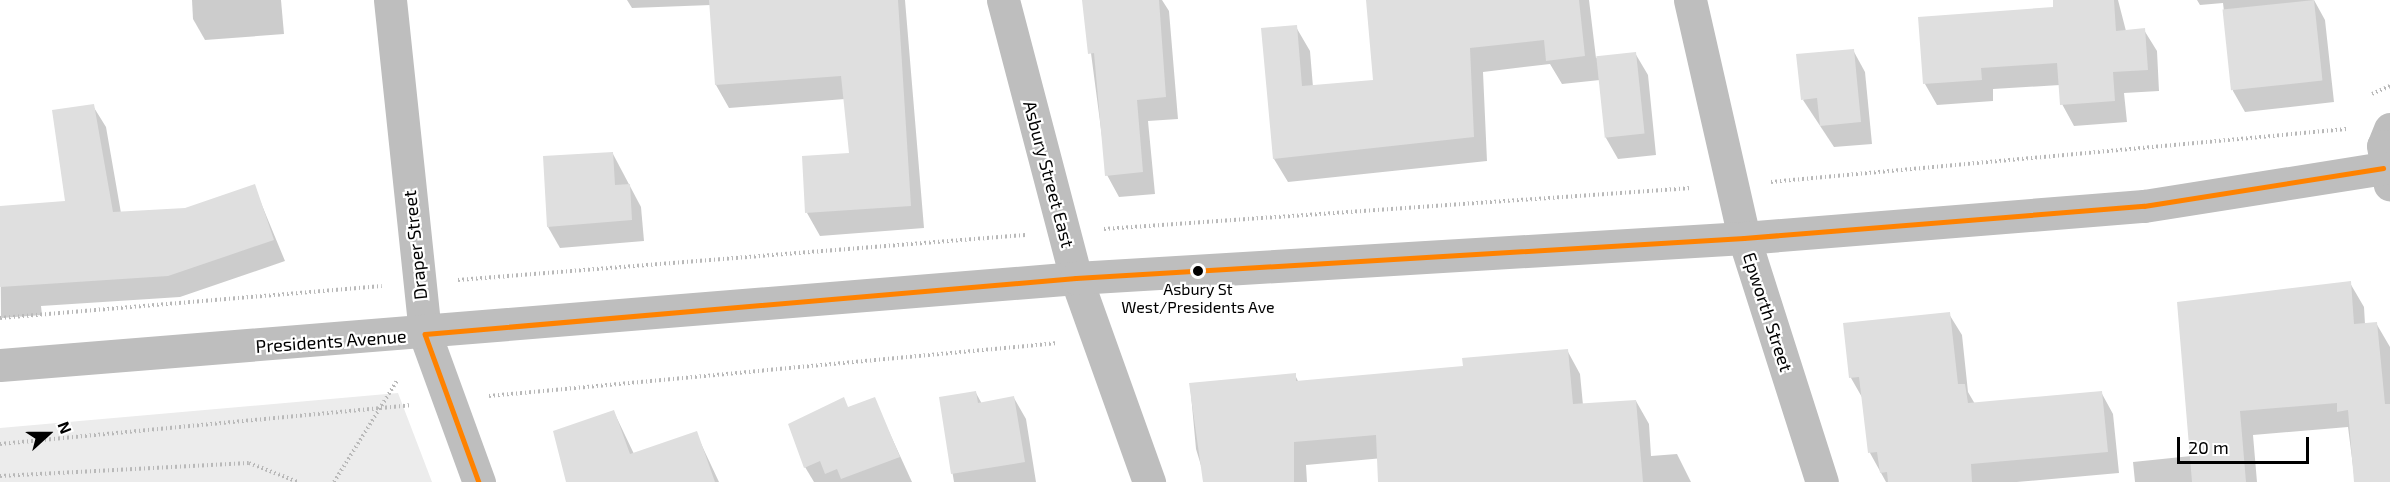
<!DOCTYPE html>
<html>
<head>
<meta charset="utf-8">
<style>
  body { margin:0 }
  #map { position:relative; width:2390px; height:482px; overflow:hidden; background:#fff; font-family:"Exo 2",sans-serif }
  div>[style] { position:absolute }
  .green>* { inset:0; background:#ececec }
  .shadow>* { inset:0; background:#0003 }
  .building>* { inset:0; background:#dfdfdf; transform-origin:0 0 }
  .path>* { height:4px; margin-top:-2px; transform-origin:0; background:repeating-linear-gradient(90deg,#b9b9b9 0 1.5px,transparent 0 4.5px) }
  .minor>* { height:33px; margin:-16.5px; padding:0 16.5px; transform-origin:16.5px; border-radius:16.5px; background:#bebebe }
  .bus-1>* { height:4.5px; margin:-2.25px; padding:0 2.25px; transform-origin:2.25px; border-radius:2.25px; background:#ff8200 }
  .dots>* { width:16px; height:16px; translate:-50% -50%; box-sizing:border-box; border:3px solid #fff; border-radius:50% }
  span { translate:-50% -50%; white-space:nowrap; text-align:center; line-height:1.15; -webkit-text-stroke:4.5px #fff; paint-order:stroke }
  .bus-label { font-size:16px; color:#000 }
  .street-label { font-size:18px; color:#000 }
  .north { position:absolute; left:18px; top:404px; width:60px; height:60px; -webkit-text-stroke:4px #fff; paint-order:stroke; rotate:69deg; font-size:16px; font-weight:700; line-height:24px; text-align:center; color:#000 }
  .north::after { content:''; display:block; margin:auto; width:21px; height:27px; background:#000; clip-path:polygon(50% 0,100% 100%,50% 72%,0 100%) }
  .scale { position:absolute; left:2177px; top:437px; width:132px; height:27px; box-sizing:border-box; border:3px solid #000; border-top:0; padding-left:8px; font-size:18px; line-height:21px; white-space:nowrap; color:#000; -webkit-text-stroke:4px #fff; paint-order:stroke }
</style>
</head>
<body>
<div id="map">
  <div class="green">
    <i style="clip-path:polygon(398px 393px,432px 482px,0 482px,0 428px)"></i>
  </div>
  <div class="shadow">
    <i style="clip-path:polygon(192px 0,281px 0,284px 34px,205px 40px,193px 19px)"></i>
    <i style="clip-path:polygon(627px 0,905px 0,924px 228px,820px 236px,807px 213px,851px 155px,845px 99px,729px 108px,716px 85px,711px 5px,632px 8px)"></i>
    <i style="clip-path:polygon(1084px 0,1162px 0,1169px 11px,1178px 119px,1148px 121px,1155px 194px,1119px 197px,1107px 175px)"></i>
    <i style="clip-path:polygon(1368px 0,1589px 0,1596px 58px,1635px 53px,1648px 75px,1656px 155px,1618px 159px,1606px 138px,1600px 80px,1562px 84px,1550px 64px,1483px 72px,1487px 161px,1288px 182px,1274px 159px,1296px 27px,1310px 51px,1313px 87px,1374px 81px)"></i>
    <i style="clip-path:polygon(2054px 0,2118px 0,2126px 31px,2144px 30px,2157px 51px,2159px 91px,2124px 93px,2127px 122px,2074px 126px,2062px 104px,2060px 85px,1993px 89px,1993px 101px,1937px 105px,1925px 84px,1919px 19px,2055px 8px)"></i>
    <i style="clip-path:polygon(2197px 0,2314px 0,2325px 20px,2334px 102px,2245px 112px,2233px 91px,2223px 3px,2200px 5px)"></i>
    <i style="clip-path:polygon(1853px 50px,1865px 72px,1872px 144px,1834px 147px,1803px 100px)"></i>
    <i style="clip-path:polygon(93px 106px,106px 127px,121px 213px,185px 209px,254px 186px,285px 261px,180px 297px,41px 306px,42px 315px,1px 318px,0 207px,66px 202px)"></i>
    <i style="clip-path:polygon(613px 154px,641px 207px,644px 241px,560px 248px,548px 227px)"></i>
    <i style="clip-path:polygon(2350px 283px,2364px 307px,2365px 324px,2376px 323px,2390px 347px,2390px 482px,2355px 482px,2348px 427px,2253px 435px,2257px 482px,2135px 482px,2133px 462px,2191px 456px)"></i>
    <i style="clip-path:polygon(1949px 314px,1962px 335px,1968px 392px,1975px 404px,2101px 392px,2113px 414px,2119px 473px,2017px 482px,1886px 482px,1870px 453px,1863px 399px,1851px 378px,1845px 324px)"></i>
    <i style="clip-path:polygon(1567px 350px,1580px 374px,1583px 405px,1636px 401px,1649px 424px,1651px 456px,1677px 454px,1691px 482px,1495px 482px,1472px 450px,1306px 465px,1307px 482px,1206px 482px,1196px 449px,1190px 384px,1295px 375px,1299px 383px,1464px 367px)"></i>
    <i style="clip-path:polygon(976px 393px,982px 404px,1014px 398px,1026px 419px,1036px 482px,954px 482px,940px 399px)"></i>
    <i style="clip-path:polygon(874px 399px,912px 482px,814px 482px,805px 467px,849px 408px)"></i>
    <i style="clip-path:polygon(614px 412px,634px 454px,696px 433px,719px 482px,572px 482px)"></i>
  </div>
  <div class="building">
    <i style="clip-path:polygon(709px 0,898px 0,911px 206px,805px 213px,802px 156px,849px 153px,841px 76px,715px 85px)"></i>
    <i style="clip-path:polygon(1082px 0,1159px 0,1166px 97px,1137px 100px,1143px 172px,1105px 176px,1094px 53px,1088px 54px)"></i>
    <i style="clip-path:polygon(1366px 0,1579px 0,1585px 56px,1546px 61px,1544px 40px,1470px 48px,1474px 137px,1273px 159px,1261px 28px,1297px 25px,1302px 86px,1373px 80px)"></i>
    <i style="clip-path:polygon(2053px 0,2114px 0,2116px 31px,2145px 28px,2148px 70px,2113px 72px,2115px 101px,2060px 105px,2057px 63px,1981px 68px,1982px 80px,1923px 84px,1918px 17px,2053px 7px)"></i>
    <i style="left:2314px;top:0;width:81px;height:92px;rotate:84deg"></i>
    <i style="clip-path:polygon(1854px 49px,1861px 122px,1820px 126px,1817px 98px,1801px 100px,1796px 54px)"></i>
    <i style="left:1636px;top:52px;width:82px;height:40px;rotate:84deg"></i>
    <i style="clip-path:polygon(94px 104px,113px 212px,185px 208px,255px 184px,274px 240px,168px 276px,0 287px,0 206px,65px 201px,52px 110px)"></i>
    <i style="clip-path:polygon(613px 152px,615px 185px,630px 184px,632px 220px,547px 227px,543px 156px)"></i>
    <i style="clip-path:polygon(2351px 281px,2354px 324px,2377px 322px,2385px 404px,2390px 404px,2390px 482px,2354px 482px,2348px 410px,2337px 412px,2337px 403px,2240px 411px,2246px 482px,2192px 482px,2177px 302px)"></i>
    <i style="clip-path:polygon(1950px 312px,1958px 384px,1965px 384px,1968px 403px,2102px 391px,2108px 452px,1971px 464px,1972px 482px,1888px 482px,1887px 472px,1880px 473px,1877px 452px,1868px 453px,1859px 377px,1849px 378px,1843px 323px)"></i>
    <i style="clip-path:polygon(1568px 349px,1573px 404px,1636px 400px,1643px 482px,1378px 482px,1376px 435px,1294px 442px,1294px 482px,1203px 482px,1189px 383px,1296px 373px,1296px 381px,1463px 366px,1462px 358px)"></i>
    <i style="clip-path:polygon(976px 391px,978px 403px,1014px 396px,1025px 462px,951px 474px,939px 397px)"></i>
    <i style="clip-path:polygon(844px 397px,848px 407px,875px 397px,900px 457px,841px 479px,837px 469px,825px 474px,820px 461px,804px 468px,788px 424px)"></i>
    <i style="clip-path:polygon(614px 410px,630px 454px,697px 431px,715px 482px,566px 482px,553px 431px)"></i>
  </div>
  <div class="path">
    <i style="left:2372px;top:94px;width:20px;rotate:-24deg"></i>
    <i style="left:1771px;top:182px;width:578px;rotate:-5.26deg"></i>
    <i style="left:1104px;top:229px;width:589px;rotate:-3.99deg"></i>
    <i style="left:458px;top:280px;width:569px;rotate:-4.54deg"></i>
    <i style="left:0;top:318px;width:383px;rotate:-4.8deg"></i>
    <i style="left:489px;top:396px;width:571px;rotate:-5.32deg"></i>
    <i style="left:0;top:444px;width:412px;rotate:-5.4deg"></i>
    <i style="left:0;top:476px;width:249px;rotate:-3deg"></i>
    <i style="left:249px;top:463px;width:53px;rotate:21.2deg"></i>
    <i style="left:334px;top:482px;width:121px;rotate:-58.1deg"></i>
  </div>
  <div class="minor">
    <i style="left:390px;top:0;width:336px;rotate:84deg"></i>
    <i style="left:425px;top:334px;width:158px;rotate:70deg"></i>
    <i style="left:1003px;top:0;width:287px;rotate:75.3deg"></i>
    <i style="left:1076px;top:278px;width:217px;rotate:70.3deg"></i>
    <i style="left:1690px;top:0;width:244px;rotate:77.2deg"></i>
    <i style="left:1744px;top:238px;width:256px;rotate:72.3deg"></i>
    <i style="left:2390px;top:129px;width:18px;rotate:112deg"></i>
    <i style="left:2383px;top:146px;width:39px;rotate:80deg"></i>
    <i style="left:0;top:365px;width:1080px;rotate:-4.62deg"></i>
    <i style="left:1076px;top:278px;width:669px;rotate:-3.43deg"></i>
    <i style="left:1744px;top:238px;width:401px;rotate:-4.6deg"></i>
    <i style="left:2144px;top:206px;width:242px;rotate:-9deg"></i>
  </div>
  <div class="bus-1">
    <i style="left:425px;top:334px;width:653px;rotate:-4.92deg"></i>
    <i style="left:1076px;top:278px;width:669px;rotate:-3.43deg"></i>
    <i style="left:1744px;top:238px;width:401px;rotate:-4.6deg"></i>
    <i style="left:2144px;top:206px;width:242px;rotate:-9deg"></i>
    <i style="left:425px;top:334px;width:158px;rotate:70deg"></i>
  </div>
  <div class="dots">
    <i style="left:1198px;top:271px;background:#000"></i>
  </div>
  <div class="bus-label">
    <span style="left:1198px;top:298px">Asbury St<br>West/Presidents Ave</span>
  </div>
  <div class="street-label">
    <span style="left:1049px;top:174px;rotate:75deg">Asbury Street East</span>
    <span style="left:415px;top:245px;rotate:-96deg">Draper Street</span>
    <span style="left:1768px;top:312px;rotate:72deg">Epworth Street</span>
    <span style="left:331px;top:341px;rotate:-4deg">Presidents Avenue</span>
  </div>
  <div class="north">N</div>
  <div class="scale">20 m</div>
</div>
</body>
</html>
